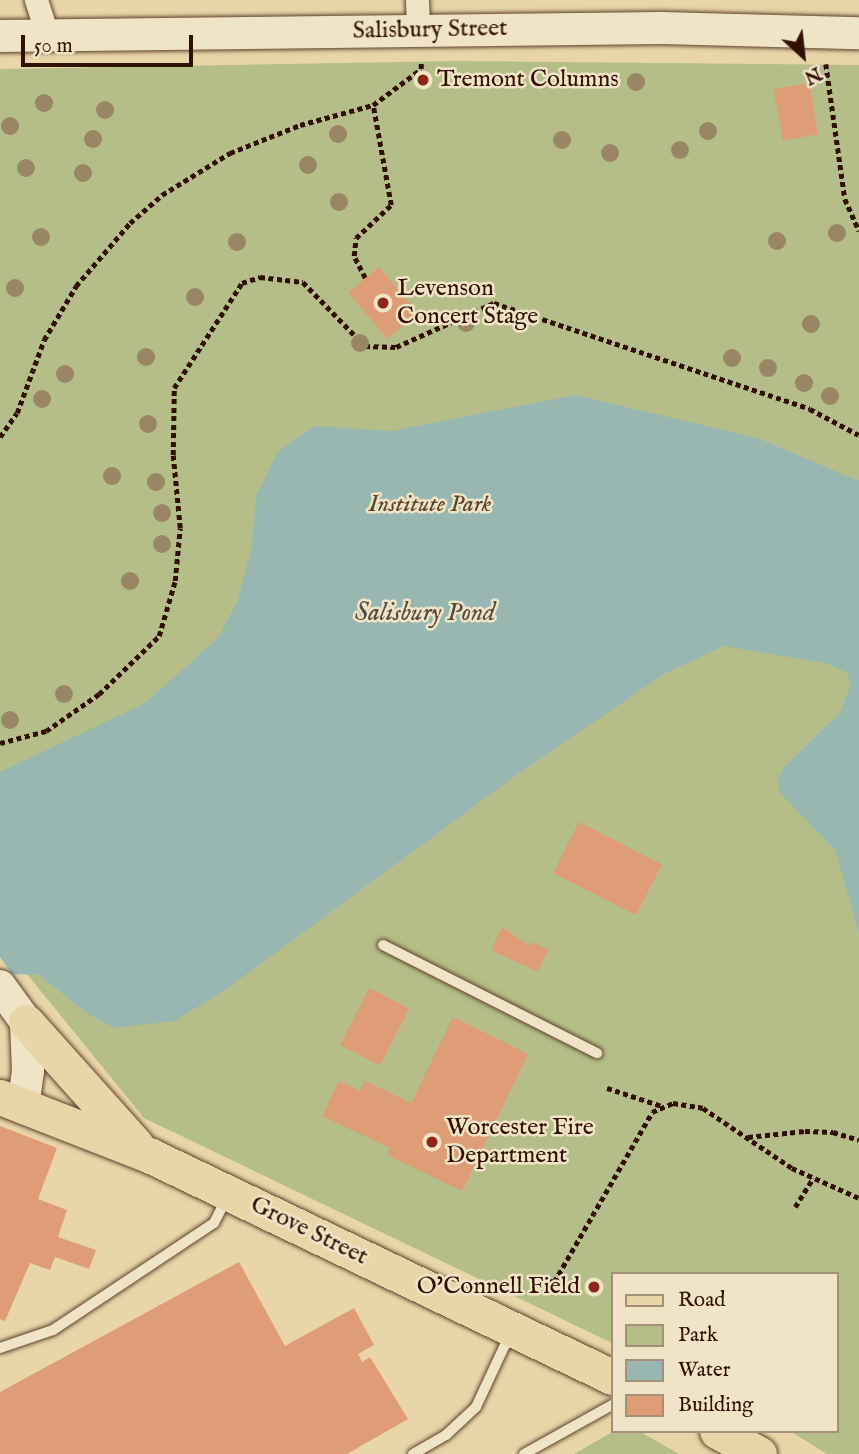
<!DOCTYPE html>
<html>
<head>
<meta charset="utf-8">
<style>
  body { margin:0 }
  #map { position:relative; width:859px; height:1454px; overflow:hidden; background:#e8d6a9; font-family:"IM FELL English",serif }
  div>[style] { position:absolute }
  .green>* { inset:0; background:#b5be88 }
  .water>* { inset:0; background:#99b7b1 }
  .building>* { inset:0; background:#de9c77; transform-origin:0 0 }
  .path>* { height:4.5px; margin-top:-2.25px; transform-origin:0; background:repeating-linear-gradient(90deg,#311103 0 5px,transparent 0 8.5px) }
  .roads { filter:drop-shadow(0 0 2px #5f422c) drop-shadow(0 0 2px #5f422c) }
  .service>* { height:10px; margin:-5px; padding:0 5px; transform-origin:5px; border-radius:5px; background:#f0e4c7 }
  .minor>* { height:23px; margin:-11.5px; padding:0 11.5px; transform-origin:11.5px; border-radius:11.5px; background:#f0e4c7 }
  .secondary>* { height:32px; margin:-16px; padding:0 16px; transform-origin:16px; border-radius:16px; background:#f0e4c7 }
  .primary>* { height:35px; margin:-17.5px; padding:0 17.5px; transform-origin:17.5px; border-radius:17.5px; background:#e8d6a9 }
  .trees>* { width:18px; height:18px; margin:-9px; border-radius:50%; background:#998664 }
  .dots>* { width:19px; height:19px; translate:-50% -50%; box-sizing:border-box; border:4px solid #f0e4c7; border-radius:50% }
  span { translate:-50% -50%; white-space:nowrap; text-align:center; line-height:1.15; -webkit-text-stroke:5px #f0e4c7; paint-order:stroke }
  .street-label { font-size:24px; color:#311103 }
  .poi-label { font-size:24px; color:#311103 }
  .left { translate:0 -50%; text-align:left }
  .right { translate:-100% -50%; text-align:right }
  .park-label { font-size:24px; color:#59452b; font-style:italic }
  .water-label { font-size:26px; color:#554b40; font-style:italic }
  .legend { position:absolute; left:611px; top:1272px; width:228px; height:161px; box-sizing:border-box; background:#f0e4c7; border:2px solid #a49079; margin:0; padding:9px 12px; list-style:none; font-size:21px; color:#311103 }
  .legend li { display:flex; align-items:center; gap:14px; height:35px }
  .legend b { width:35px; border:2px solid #a49079 }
  .north { position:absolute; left:768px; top:21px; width:70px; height:70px; -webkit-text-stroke:5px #f0e4c7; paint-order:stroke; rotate:153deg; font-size:19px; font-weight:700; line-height:28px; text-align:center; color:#311103 }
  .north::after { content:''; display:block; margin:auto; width:24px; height:32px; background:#311103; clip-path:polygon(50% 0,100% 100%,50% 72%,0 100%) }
  .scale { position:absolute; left:21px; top:35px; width:172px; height:32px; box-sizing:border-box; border:4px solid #311103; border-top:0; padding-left:9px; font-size:21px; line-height:24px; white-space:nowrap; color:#311103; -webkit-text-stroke:5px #f0e4c7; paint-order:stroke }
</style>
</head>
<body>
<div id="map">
  <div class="green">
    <i style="clip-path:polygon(458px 61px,859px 65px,859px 1454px,827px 1454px,790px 1431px,836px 1431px,836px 1274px,612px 1274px,612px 1343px,144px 1118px,0 941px,0 69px)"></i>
    <i style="clip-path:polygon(614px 1431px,639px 1431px,679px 1454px,574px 1454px)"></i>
  </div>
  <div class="water">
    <i style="clip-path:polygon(576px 395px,757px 438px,859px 481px,859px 934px,835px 850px,781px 794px,777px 782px,784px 767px,839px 714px,850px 688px,848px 673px,825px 663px,724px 646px,664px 674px,515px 776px,228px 988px,175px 1021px,114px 1028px,88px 1014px,39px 975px,12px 974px,0 957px,0 772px,145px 703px,218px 638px,237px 602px,252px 546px,256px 496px,278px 451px,315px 426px,391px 431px)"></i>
  </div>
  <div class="building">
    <i style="left:809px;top:83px;width:52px;height:36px;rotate:80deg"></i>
    <i style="left:379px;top:267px;width:60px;height:40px;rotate:50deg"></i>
    <i style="left:579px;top:822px;width:93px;height:57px;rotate:27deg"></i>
    <i style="clip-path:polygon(502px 927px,529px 946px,531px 942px,548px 949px,538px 972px,491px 950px)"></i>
    <i style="left:369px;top:988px;width:45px;height:64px;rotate:27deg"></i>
    <i style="clip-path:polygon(453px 1017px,528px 1054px,462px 1191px,387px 1155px,390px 1148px,322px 1116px,339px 1081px,360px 1091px,365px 1081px,411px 1103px)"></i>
    <i style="clip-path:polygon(0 1126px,57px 1148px,38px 1199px,67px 1210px,58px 1237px,96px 1250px,89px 1269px,55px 1257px,50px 1270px,30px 1263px,5px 1321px,0 1319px)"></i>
    <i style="clip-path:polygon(239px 1262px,285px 1346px,354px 1308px,374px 1345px,358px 1354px,362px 1362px,370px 1357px,408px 1419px,347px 1454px,0 1454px,0 1392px)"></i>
  </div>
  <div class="path">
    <i style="left:826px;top:64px;width:136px;rotate:82deg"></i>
    <i style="left:845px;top:199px;width:35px;rotate:66deg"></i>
    <i style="left:365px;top:278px;width:25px;rotate:-117deg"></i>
    <i style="left:354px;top:256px;width:18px;rotate:-84deg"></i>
    <i style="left:356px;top:238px;width:48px;rotate:-43.3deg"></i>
    <i style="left:391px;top:205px;width:102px;rotate:-100.2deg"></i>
    <i style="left:0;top:437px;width:29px;rotate:-55deg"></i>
    <i style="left:17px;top:413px;width:78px;rotate:-69.7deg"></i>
    <i style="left:44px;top:340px;width:63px;rotate:-59.3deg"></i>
    <i style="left:76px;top:286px;width:83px;rotate:-49.4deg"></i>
    <i style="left:130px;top:223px;width:43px;rotate:-41.2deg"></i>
    <i style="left:162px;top:195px;width:80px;rotate:-31.7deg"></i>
    <i style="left:230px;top:153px;width:75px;rotate:-21.8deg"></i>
    <i style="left:300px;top:125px;width:76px;rotate:-15.3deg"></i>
    <i style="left:373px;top:105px;width:60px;rotate:-36.9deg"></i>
    <i style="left:421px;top:69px;width:6px;rotate:-90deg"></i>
    <i style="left:0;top:743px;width:48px;rotate:-14.6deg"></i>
    <i style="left:46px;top:731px;width:65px;rotate:-34.9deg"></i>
    <i style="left:99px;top:694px;width:83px;rotate:-44deg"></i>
    <i style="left:159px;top:636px;width:57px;rotate:-73.8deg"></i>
    <i style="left:175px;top:581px;width:53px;rotate:-84.6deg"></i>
    <i style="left:180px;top:528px;width:73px;rotate:-95.5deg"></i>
    <i style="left:173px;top:455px;width:67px;rotate:-89.1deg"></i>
    <i style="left:174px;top:388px;width:125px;rotate:-57.1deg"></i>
    <i style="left:242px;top:283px;width:19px;rotate:-18deg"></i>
    <i style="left:260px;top:277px;width:43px;rotate:6.6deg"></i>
    <i style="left:303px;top:282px;width:89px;rotate:45.9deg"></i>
    <i style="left:365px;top:346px;width:31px;rotate:2deg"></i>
    <i style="left:396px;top:347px;width:107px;rotate:-24.2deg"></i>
    <i style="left:494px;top:303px;width:333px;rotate:18.5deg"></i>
    <i style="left:810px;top:409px;width:55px;rotate:28deg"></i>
    <i style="left:607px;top:1088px;width:58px;rotate:18.1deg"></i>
    <i style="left:748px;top:1137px;width:57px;rotate:-6deg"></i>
    <i style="left:805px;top:1131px;width:28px;rotate:2deg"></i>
    <i style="left:833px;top:1132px;width:27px;rotate:17deg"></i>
    <i style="left:795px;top:1207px;width:34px;rotate:-58deg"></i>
    <i style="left:533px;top:1277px;width:22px;rotate:13deg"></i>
    <i style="left:554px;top:1282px;width:196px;rotate:-60deg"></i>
    <i style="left:652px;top:1112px;width:23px;rotate:-23deg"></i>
    <i style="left:673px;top:1103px;width:30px;rotate:9deg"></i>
    <i style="left:703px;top:1108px;width:107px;rotate:34deg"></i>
    <i style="left:792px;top:1168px;width:73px;rotate:24.1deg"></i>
  </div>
  <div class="roads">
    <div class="service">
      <i style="left:383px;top:945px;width:240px;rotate:26.8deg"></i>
      <i style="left:0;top:1348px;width:56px;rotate:-18.8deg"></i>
      <i style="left:53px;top:1330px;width:193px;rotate:-33.6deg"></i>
      <i style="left:214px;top:1223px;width:28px;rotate:-63deg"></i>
      <i style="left:413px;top:1454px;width:38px;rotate:-30deg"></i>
      <i style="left:446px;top:1435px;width:41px;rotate:-43deg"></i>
      <i style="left:476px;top:1407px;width:81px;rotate:-65deg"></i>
      <i style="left:524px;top:1454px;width:101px;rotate:-29.1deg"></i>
    </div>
    <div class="minor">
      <i style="left:36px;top:0;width:38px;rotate:72deg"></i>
      <i style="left:417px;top:0;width:30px;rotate:88deg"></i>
    </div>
    <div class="secondary">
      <i style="left:0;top:36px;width:662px;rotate:-0.69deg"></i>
      <i style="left:662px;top:28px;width:197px;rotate:1.5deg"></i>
      <i style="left:0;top:986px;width:44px;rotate:54.2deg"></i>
      <i style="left:26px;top:1022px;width:49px;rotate:87.7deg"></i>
      <i style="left:28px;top:1071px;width:35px;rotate:98deg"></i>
    </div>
    <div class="primary">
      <i style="left:26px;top:1022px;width:165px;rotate:48.2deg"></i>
      <i style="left:0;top:1097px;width:162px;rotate:21.3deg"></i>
      <i style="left:151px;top:1156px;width:511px;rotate:25.61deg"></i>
      <i style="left:717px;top:1431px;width:48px;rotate:28.7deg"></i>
    </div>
  </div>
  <div class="trees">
    <i style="left:636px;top:82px"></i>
    <i style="left:44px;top:103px"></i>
    <i style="left:105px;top:110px"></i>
    <i style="left:10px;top:126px"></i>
    <i style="left:708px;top:131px"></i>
    <i style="left:338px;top:134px"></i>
    <i style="left:93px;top:139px"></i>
    <i style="left:562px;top:140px"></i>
    <i style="left:680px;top:150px"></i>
    <i style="left:610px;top:153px"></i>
    <i style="left:308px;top:165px"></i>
    <i style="left:26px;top:168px"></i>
    <i style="left:83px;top:173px"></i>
    <i style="left:339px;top:202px"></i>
    <i style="left:837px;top:233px"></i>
    <i style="left:41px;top:237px"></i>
    <i style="left:777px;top:241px"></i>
    <i style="left:237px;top:242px"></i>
    <i style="left:15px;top:288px"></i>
    <i style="left:195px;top:297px"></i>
    <i style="left:466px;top:323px"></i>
    <i style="left:811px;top:324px"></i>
    <i style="left:360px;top:343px"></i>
    <i style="left:146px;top:357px"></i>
    <i style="left:732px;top:358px"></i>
    <i style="left:768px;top:368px"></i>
    <i style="left:65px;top:374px"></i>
    <i style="left:804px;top:383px"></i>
    <i style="left:830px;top:396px"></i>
    <i style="left:42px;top:399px"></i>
    <i style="left:148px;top:424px"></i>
    <i style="left:112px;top:476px"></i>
    <i style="left:156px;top:482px"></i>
    <i style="left:162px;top:513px"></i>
    <i style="left:162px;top:544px"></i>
    <i style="left:130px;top:581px"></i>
    <i style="left:64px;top:694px"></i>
    <i style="left:10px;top:720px"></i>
  </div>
  <div class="dots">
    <i style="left:423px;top:80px;background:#8f2418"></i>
    <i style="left:383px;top:303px;background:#8f2418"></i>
    <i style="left:432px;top:1142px;background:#8f2418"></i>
    <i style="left:594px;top:1287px;background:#8f2418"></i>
  </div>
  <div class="street-label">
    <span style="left:430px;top:30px;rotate:-1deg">Salisbury Street</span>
    <span style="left:309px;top:1231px;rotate:26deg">Grove Street</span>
  </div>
  <div class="poi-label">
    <span class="left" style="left:437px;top:80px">Tremont Columns</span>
    <span class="left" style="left:397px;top:303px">Levenson<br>Concert Stage</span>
    <span class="left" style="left:446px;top:1142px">Worcester Fire<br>Department</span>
    <span class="right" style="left:580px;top:1287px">O'Connell Field</span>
  </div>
  <div class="park-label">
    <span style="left:430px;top:505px">Institute Park</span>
  </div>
  <div class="water-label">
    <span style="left:425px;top:613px">Salisbury Pond</span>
  </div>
  <ul class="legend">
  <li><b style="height:9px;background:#e8d6a9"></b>Road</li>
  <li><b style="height:19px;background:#b5be88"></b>Park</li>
  <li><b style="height:19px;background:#99b7b1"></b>Water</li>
  <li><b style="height:19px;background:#de9c77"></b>Building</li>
  </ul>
  <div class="north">N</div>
  <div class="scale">50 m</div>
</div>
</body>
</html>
